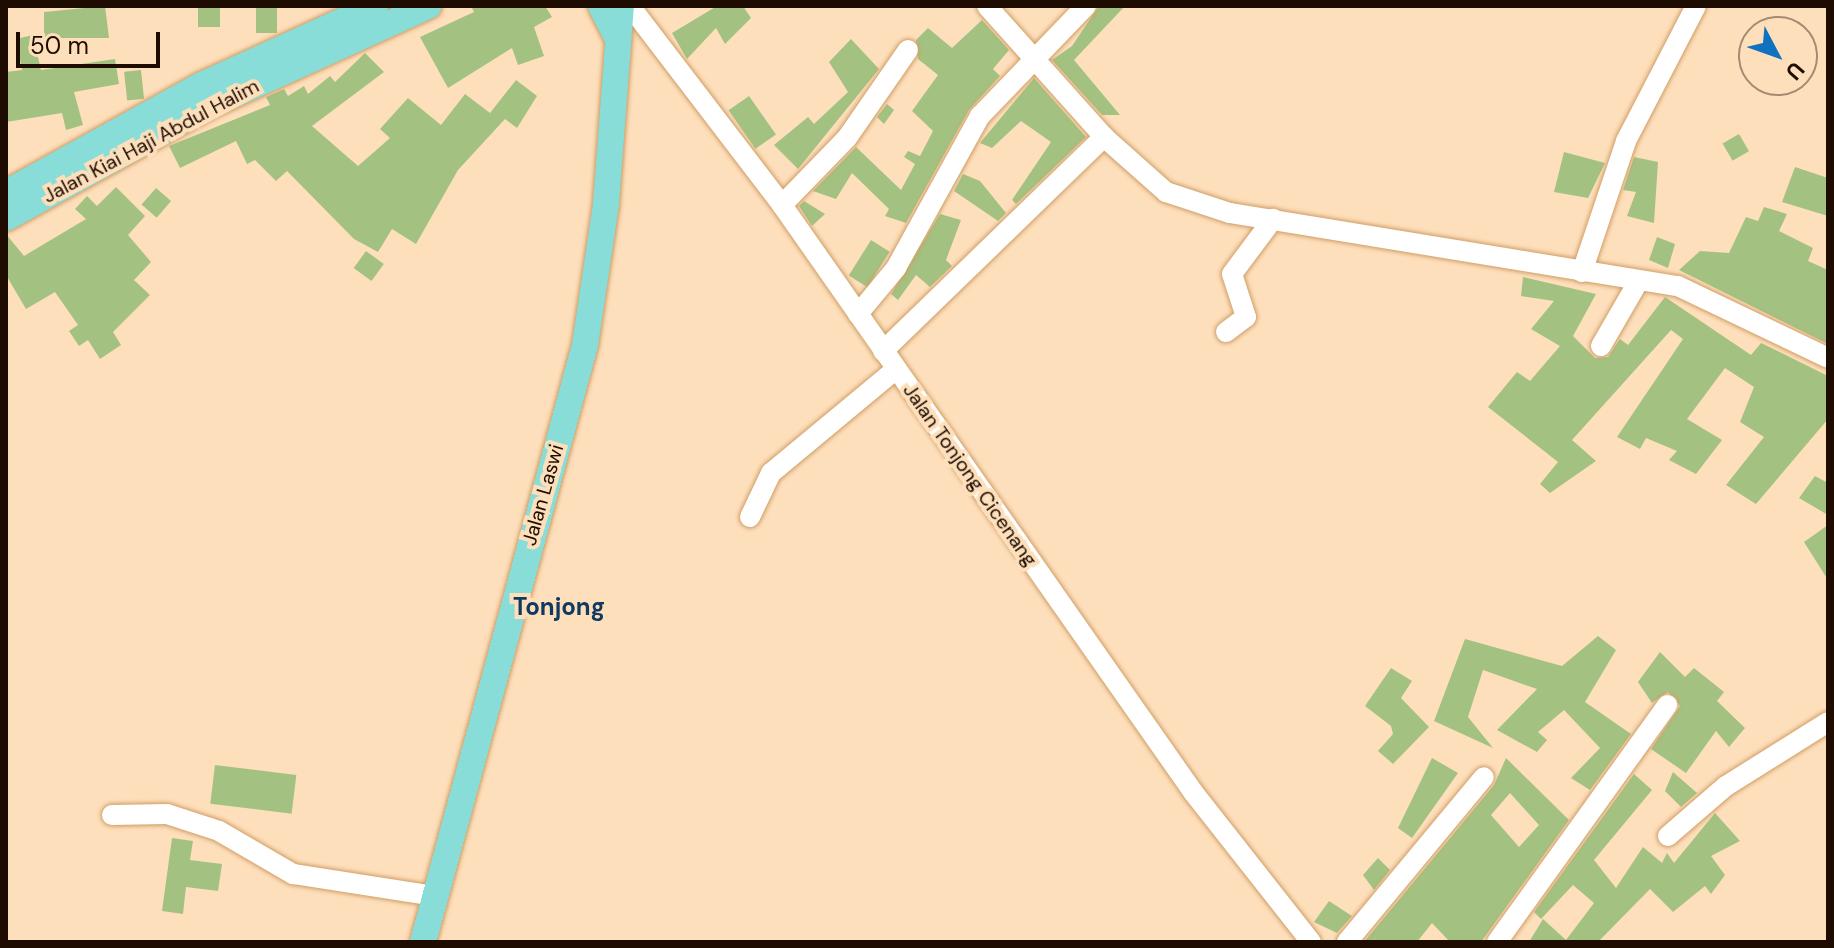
<!DOCTYPE html>
<html>
<head>
<meta charset="utf-8">
<style>
  body { margin:0 }
  #map { position:relative; width:1834px; height:948px; overflow:hidden; background:#fedfbc; font-family:"DM Sans",sans-serif }
  div>[style] { position:absolute }
  .building>* { inset:0; background:#a3c282; transform-origin:0 0 }
  .roads { filter:drop-shadow(0 0 2px #d09e64) drop-shadow(0 0 2px #d09e64) }
  .minor>* { height:20px; margin:-10px; padding:0 10px; transform-origin:10px; border-radius:10px; background:#fff }
  .major>* { height:26px; margin:-13px; padding:0 13px; transform-origin:13px; border-radius:13px; background:#89ddd8 }
  span { translate:-50% -50%; white-space:nowrap; text-align:center; line-height:1.15; -webkit-text-stroke:8px #fedfbc; paint-order:stroke }
  .street-label { font-size:20px; color:#1e0c00 }
  .quarter-label { font-size:24px; color:#103a60; font-weight:700 }
  .frame { position:absolute; inset:0; border:8px solid #1e0c00; pointer-events:none }
  .north { position:absolute; left:1738px; top:16px; width:80px; height:80px; box-sizing:border-box; background:#fedfbc; border:2px solid #a48b71; border-radius:50%; rotate:131deg; font-size:22px; font-weight:700; line-height:32px; text-align:center; color:#1e0c00 }
  .north::after { content:''; display:block; margin:auto; width:28px; height:36px; background:#1072be; clip-path:polygon(50% 0,100% 100%,50% 72%,0 100%) }
  .scale { position:absolute; left:16px; top:32px; width:144px; height:36px; box-sizing:border-box; border:4px solid #1e0c00; border-top:0; padding-left:10px; font-size:24px; line-height:28px; white-space:nowrap; color:#1e0c00; -webkit-text-stroke:6px #fedfbc; paint-order:stroke }
</style>
</head>
<body>
<div id="map">
  <div class="building">
    <i style="clip-path:polygon(105px 6px,109px 38px,44px 38px,44px 12px)"></i>
    <i style="left:198px;top:6px;width:22px;height:21px"></i>
    <i style="left:256px;top:6px;width:21px;height:27px"></i>
    <i style="clip-path:polygon(471px 6px,545px 6px,552px 17px,534px 27px,544px 56px,518px 65px,512px 48px,448px 88px,420px 37px,474px 12px)"></i>
    <i style="clip-path:polygon(717px 6px,743px 6px,751px 18px,725px 44px,716px 28px,687px 59px,672px 33px)"></i>
    <i style="clip-path:polygon(1099px 6px,1125px 6px,1074px 60px,1120px 115px,1102px 115px,1052px 60px,1072px 46px)"></i>
    <i style="clip-path:polygon(982px 20px,1009px 50px,993px 69px,1000px 76px,969px 110px,906px 223px,885px 216px,889px 209px,852px 173px,836px 199px,813px 191px,856px 147px,901px 190px,915px 164px,904px 157px,908px 151px,920px 156px,933px 131px,912px 111px,938px 75px,918px 59px,916px 40px,928px 28px,952px 48px)"></i>
    <i style="clip-path:polygon(33px 35px,41px 70px,115px 59px,119px 84px,74px 92px,83px 125px,66px 130px,62px 113px,6px 122px,6px 72px,22px 70px,16px 39px)"></i>
    <i style="clip-path:polygon(851px 39px,879px 69px,798px 169px,774px 145px,808px 117px,814px 124px,848px 92px,829px 62px)"></i>
    <i style="clip-path:polygon(365px 53px,384px 72px,312px 126px,358px 166px,390px 138px,380px 129px,408px 98px,441px 125px,465px 94px,490px 113px,516px 80px,537px 96px,517px 128px,505px 119px,458px 170px,416px 244px,392px 229px,378px 252px,354px 239px,287px 171px,276px 181px,255px 160px,247px 164px,236px 141px,180px 168px,169px 146px,270px 105px,266px 97px,284px 89px,288px 96px,304px 86px,308px 94px,330px 76px,335px 82px)"></i>
    <i style="left:141px;top:70px;width:29px;height:17px;rotate:84deg"></i>
    <i style="clip-path:polygon(1034px 78px,1086px 137px,1016px 204px,1012px 200px,1051px 142px,1021px 121px,992px 148px,980px 143px)"></i>
    <i style="left:749px;top:96px;width:47px;height:25px;rotate:55deg"></i>
    <i style="clip-path:polygon(887px 104px,894px 110px,884px 124px,877px 117px)"></i>
    <i style="left:1739px;top:134px;width:20px;height:19px;rotate:60deg"></i>
    <i style="clip-path:polygon(1564px 152px,1605px 163px,1588px 198px,1554px 192px)"></i>
    <i style="clip-path:polygon(1634px 157px,1658px 162px,1654px 223px,1627px 216px,1636px 192px,1623px 190px)"></i>
    <i style="clip-path:polygon(1795px 167px,1828px 178px,1828px 216px,1782px 202px)"></i>
    <i style="clip-path:polygon(963px 174px,980px 181px,1006px 213px,998px 221px,954px 191px)"></i>
    <i style="clip-path:polygon(116px 187px,145px 216px,128px 235px,151px 262px,134px 280px,150px 295px,113px 332px,121px 345px,100px 359px,88px 340px,79px 346px,69px 331px,78px 325px,55px 292px,26px 309px,6px 275px,6px 234px,24px 256px,86px 219px,75px 209px,87px 196px,97px 206px)"></i>
    <i style="left:156px;top:188px;width:20px;height:22px;rotate:41deg"></i>
    <i style="clip-path:polygon(804px 201px,825px 214px,812px 226px,799px 206px)"></i>
    <i style="clip-path:polygon(1764px 207px,1787px 214px,1779px 231px,1813px 248px,1808px 261px,1828px 270px,1828px 344px,1679px 270px,1700px 251px,1729px 253px,1746px 217px,1758px 221px)"></i>
    <i style="clip-path:polygon(940px 214px,961px 220px,946px 260px,952px 266px,930px 287px,916px 275px,898px 300px,891px 294px)"></i>
    <i style="clip-path:polygon(1657px 237px,1675px 244px,1668px 268px,1649px 260px)"></i>
    <i style="left:871px;top:240px;width:22px;height:42px;rotate:32deg"></i>
    <i style="left:366px;top:251px;width:22px;height:21px;rotate:36deg"></i>
    <i style="clip-path:polygon(1523px 277px,1596px 294px,1573px 336px,1595px 358px,1608px 357px,1620px 339px,1628px 345px,1665px 297px,1751px 355px,1761px 343px,1828px 376px,1828px 419px,1756px 504px,1726px 485px,1764px 437px,1740px 422px,1754px 387px,1725px 368px,1687px 419px,1722px 440px,1696px 474px,1669px 460px,1677px 451px,1646px 438px,1640px 449px,1617px 437px,1683px 339px,1671px 330px,1572px 440px,1596px 461px,1550px 493px,1540px 484px,1558px 462px,1488px 407px,1517px 372px,1530px 381px,1560px 346px,1531px 329px,1554px 301px,1521px 296px)"></i>
    <i style="clip-path:polygon(1815px 476px,1828px 483px,1828px 515px,1799px 498px)"></i>
    <i style="clip-path:polygon(1828px 525px,1828px 580px,1804px 542px)"></i>
    <i style="clip-path:polygon(1598px 636px,1616px 650px,1585px 702px,1631px 734px,1590px 790px,1571px 778px,1600px 748px,1564px 710px,1538px 732px,1547px 740px,1537px 752px,1497px 730px,1537px 689px,1483px 670px,1468px 717px,1493px 748px,1434px 721px,1465px 639px,1562px 666px)"></i>
    <i style="clip-path:polygon(1660px 652px,1685px 677px,1694px 668px,1724px 692px,1717px 701px,1745px 728px,1729px 747px,1716px 731px,1686px 773px,1651px 749px,1680px 706px,1668px 692px,1652px 703px,1638px 682px)"></i>
    <i style="clip-path:polygon(1391px 668px,1412px 681px,1401px 698px,1429px 727px,1393px 764px,1378px 751px,1393px 734px,1391px 726px,1365px 706px)"></i>
    <i style="clip-path:polygon(1432px 758px,1458px 773px,1412px 838px,1398px 828px)"></i>
    <i style="clip-path:polygon(evenodd,1506px 758px,1569px 820px,1481px 942px,1450px 942px,1432px 923px,1417px 942px,1364px 942px,1494px 785px,1506px 758px,1510px 793px,1539px 825px,1519px 847px,1491px 815px,1510px 793px)"></i>
    <i style="left:215px;top:765px;width:82px;height:39px;rotate:7deg"></i>
    <i style="clip-path:polygon(1673px 772px,1697px 793px,1681px 807px,1665px 791px)"></i>
    <i style="clip-path:polygon(1634px 774px,1652px 790px,1594px 860px,1616px 888px,1643px 847px,1662px 863px,1667px 853px,1674px 863px,1715px 813px,1740px 841px,1711px 856px,1725px 875px,1711px 894px,1705px 886px,1673px 912px,1650px 889px,1598px 942px,1529px 942px,1543px 919px,1566px 940px,1594px 903px,1573px 885px,1541px 919px,1534px 912px)"></i>
    <i style="clip-path:polygon(172px 838px,193px 841px,190px 860px,222px 864px,218px 891px,186px 887px,183px 914px,162px 911px)"></i>
    <i style="clip-path:polygon(1378px 858px,1390px 870px,1374px 890px,1363px 875px)"></i>
    <i style="clip-path:polygon(1329px 901px,1352px 916px,1337px 933px,1314px 922px)"></i>
  </div>
  <div class="roads">
    <div class="minor">
      <i style="left:630px;top:6px;width:250px;rotate:52.6deg"></i>
      <i style="left:782px;top:205px;width:717px;rotate:55deg"></i>
      <i style="left:1193px;top:792px;width:191px;rotate:51.8deg"></i>
      <i style="left:987px;top:6px;width:176px;rotate:48.2deg"></i>
      <i style="left:1104px;top:137px;width:83px;rotate:41.6deg"></i>
      <i style="left:1166px;top:192px;width:67px;rotate:18.2deg"></i>
      <i style="left:1230px;top:213px;width:454px;rotate:9.3deg"></i>
      <i style="left:1678px;top:286px;width:166px;rotate:25.6deg"></i>
      <i style="left:782px;top:205px;width:93px;rotate:-45.9deg"></i>
      <i style="left:847px;top:138px;width:107px;rotate:-55.3deg"></i>
      <i style="left:1582px;top:272px;width:138px;rotate:-71.4deg"></i>
      <i style="left:1626px;top:141px;width:152px;rotate:-62.6deg"></i>
      <i style="left:858px;top:314px;width:60px;rotate:-50.4deg"></i>
      <i style="left:896px;top:268px;width:174px;rotate:-61.1deg"></i>
      <i style="left:980px;top:116px;width:153px;rotate:-46.1deg"></i>
      <i style="left:1226px;top:332px;width:25px;rotate:-37deg"></i>
      <i style="left:1246px;top:317px;width:45px;rotate:-108deg"></i>
      <i style="left:1232px;top:274px;width:69px;rotate:-53.3deg"></i>
      <i style="left:1601px;top:346px;width:74px;rotate:-60deg"></i>
      <i style="left:883px;top:351px;width:308px;rotate:-44.1deg"></i>
      <i style="left:750px;top:517px;width:49px;rotate:-64.5deg"></i>
      <i style="left:771px;top:473px;width:161px;rotate:-39.7deg"></i>
      <i style="left:112px;top:815px;width:55px;rotate:-1deg"></i>
      <i style="left:167px;top:814px;width:55px;rotate:18.1deg"></i>
      <i style="left:219px;top:831px;width:86px;rotate:30.2deg"></i>
      <i style="left:293px;top:874px;width:144px;rotate:8.8deg"></i>
      <i style="left:1668px;top:836px;width:77px;rotate:-40.8deg"></i>
      <i style="left:1726px;top:786px;width:120px;rotate:-32.1deg"></i>
      <i style="left:1347px;top:942px;width:214px;rotate:-50.3deg"></i>
      <i style="left:1497px;top:942px;width:292px;rotate:-54.3deg"></i>
    </div>
    <div class="major">
      <i style="left:601px;top:6px;width:38px;rotate:63deg"></i>
      <i style="left:6px;top:193px;width:224px;rotate:-28.9deg"></i>
      <i style="left:202px;top:85px;width:190px;rotate:-24.5deg"></i>
      <i style="left:6px;top:218px;width:234px;rotate:-28.9deg"></i>
      <i style="left:211px;top:105px;width:239px;rotate:-24.5deg"></i>
      <i style="left:423px;top:942px;width:619px;rotate:-74.82deg"></i>
      <i style="left:585px;top:345px;width:143px;rotate:-81.5deg"></i>
      <i style="left:606px;top:204px;width:199px;rotate:-85.7deg"></i>
    </div>
  </div>
  <div class="street-label">
    <span style="left:151px;top:141px;rotate:-28deg">Jalan Kiai Haji Abdul Halim</span>
    <span style="left:970px;top:475px;rotate:55deg">Jalan Tonjong Cicenang</span>
    <span style="left:543px;top:495px;rotate:-74deg">Jalan Laswi</span>
  </div>
  <div class="quarter-label">
    <span style="left:559px;top:607px">Tonjong</span>
  </div>
  <div class="frame"></div>
  <div class="north">U</div>
  <div class="scale">50 m</div>
</div>
</body>
</html>
